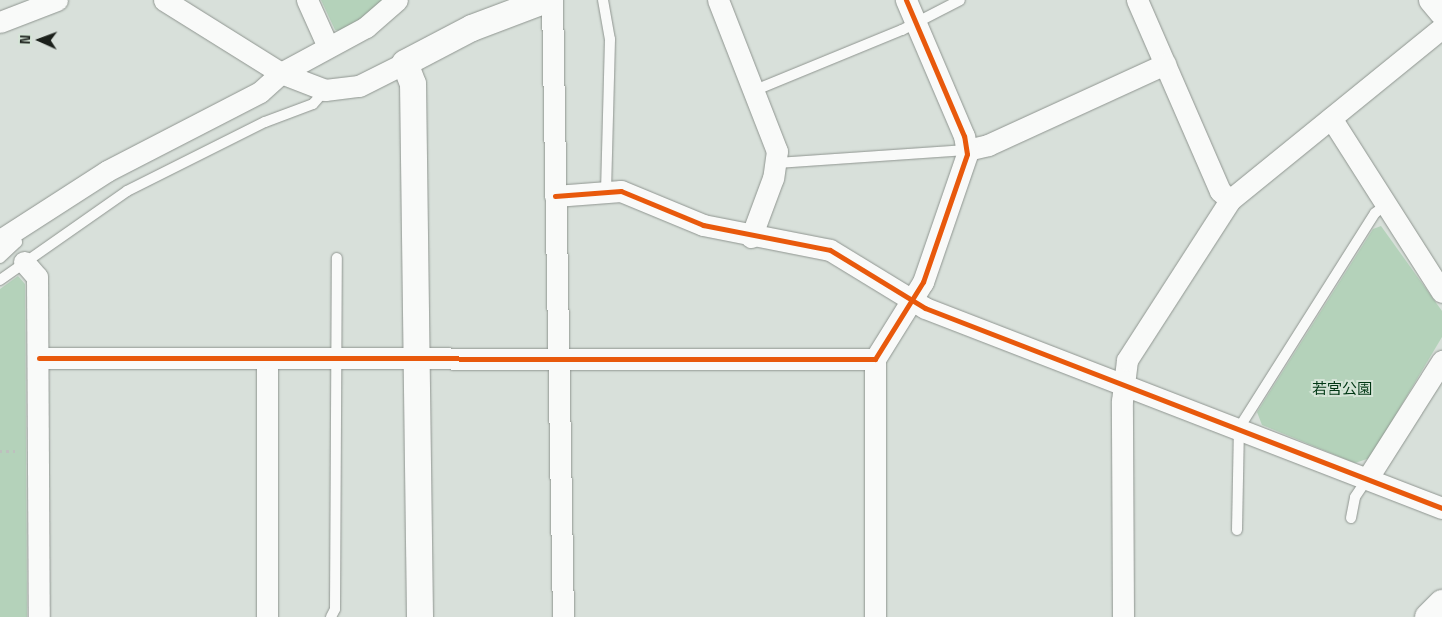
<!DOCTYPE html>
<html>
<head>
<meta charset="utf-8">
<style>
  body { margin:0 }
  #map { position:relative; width:1442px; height:617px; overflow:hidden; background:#d8e0da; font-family:"Space Grotesk","Noto Sans JP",sans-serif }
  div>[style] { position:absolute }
  .green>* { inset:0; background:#b4d2ba }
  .path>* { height:3px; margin-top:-1.5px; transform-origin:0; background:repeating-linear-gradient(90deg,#bdc0be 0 2.5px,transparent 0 6.5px) }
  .roads { filter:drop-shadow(0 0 1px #8f9590) drop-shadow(0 0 1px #8f9590) }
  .service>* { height:10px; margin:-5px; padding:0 5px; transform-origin:5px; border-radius:5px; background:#f9faf9 }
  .minor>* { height:21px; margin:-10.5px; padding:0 10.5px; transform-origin:10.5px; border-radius:10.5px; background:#f9faf9 }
  .tertiary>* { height:26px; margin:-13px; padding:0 13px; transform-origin:13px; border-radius:13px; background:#f9faf9 }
  .cycleway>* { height:5px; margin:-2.5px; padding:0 2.5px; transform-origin:2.5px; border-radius:2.5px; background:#e8590c }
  span { translate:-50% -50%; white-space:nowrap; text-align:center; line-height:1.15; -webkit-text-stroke:4px #d5e4d7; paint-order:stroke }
  .park-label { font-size:15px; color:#013714 }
  .north { position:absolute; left:15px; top:15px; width:50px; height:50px; -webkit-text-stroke:4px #d5e4d7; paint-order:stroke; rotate:272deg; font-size:14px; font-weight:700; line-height:20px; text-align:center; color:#1b201b }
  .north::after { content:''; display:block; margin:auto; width:18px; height:22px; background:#1b201b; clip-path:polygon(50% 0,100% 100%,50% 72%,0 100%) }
</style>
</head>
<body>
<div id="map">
  <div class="green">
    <i style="clip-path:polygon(321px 0,384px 0,346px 32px,335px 30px)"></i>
    <i style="clip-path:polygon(1381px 226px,1442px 311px,1442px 337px,1370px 458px,1355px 463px,1262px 425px,1257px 412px,1373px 229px)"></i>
    <i style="clip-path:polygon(18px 276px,25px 284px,27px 617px,0 617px,0 289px)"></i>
  </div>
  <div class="path">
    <i style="left:0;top:451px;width:17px"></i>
  </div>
  <div class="roads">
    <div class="service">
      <i style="left:603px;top:0;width:40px;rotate:80deg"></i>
      <i style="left:610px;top:39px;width:152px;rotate:91.5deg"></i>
      <i style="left:753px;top:91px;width:161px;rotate:-22.3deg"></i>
      <i style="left:902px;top:30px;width:65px;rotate:-27.3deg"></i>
      <i style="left:777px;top:163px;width:190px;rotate:-3.9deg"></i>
      <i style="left:0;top:258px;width:23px;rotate:-43deg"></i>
      <i style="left:17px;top:242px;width:11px;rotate:-112deg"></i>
      <i style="left:0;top:280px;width:155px;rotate:-35deg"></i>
      <i style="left:127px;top:191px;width:154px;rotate:-26.6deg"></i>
      <i style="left:265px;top:122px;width:51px;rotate:-20.6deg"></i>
      <i style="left:313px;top:104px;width:18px;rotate:-49deg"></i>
      <i style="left:1351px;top:518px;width:21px;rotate:-79deg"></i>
      <i style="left:1355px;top:497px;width:22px;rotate:-56deg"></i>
      <i style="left:1237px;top:530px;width:102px;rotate:-88.9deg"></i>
      <i style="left:1239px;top:428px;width:254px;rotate:-57.7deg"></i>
      <i style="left:1375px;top:213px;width:14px;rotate:-36deg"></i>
      <i style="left:331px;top:617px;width:9px;rotate:-63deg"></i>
      <i style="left:335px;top:609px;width:351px;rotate:-89.7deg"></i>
    </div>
    <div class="minor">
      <i style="left:164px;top:0;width:138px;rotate:32deg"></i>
      <i style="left:281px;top:73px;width:47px;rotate:21.1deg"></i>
      <i style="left:325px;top:90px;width:34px;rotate:-7deg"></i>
      <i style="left:359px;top:86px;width:51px;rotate:-26.6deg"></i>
      <i style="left:307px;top:0;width:51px;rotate:65.9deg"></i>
      <i style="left:552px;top:0;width:617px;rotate:88.98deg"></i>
      <i style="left:718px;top:0;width:162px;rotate:68.7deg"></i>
      <i style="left:777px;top:151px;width:27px;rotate:98deg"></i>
      <i style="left:773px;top:178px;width:63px;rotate:110.4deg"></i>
      <i style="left:1137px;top:0;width:208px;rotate:66.5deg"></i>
      <i style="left:1220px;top:191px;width:13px;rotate:42deg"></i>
      <i style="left:0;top:22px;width:61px;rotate:-21.1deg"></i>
      <i style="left:1331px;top:118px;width:206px;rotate:57.5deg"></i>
      <i style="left:967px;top:150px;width:22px;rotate:-13deg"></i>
      <i style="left:988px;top:145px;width:195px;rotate:-24.6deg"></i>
      <i style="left:555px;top:196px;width:66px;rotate:-4.3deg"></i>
      <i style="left:621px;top:191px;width:89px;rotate:22.5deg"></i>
      <i style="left:703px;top:225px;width:129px;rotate:11.1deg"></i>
      <i style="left:830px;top:250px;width:111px;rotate:31.4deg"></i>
      <i style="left:925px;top:308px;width:554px;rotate:21.15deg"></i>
      <i style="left:0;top:240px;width:127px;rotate:-32.8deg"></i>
      <i style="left:107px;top:171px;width:172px;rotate:-27.3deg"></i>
      <i style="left:260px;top:92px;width:28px;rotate:-42deg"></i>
      <i style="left:281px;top:73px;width:97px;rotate:-28.4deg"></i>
      <i style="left:366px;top:27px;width:41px;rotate:-41.1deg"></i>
      <i style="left:24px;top:262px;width:20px;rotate:49deg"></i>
      <i style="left:37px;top:277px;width:340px;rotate:89.7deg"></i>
      <i style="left:39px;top:358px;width:836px;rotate:0.07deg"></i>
      <i style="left:875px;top:359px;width:91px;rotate:-58.1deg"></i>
      <i style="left:923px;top:282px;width:135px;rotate:-71deg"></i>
      <i style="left:967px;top:154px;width:18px;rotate:-99deg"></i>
      <i style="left:964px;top:136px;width:148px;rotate:-113.1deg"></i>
      <i style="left:875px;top:359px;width:258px;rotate:90deg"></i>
      <i style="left:267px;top:360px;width:257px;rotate:90deg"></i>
      <i style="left:1367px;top:479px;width:140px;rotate:-57.6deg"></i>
      <i style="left:1123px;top:617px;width:216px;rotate:-90.3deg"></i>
      <i style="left:1122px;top:401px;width:41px;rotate:-83deg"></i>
      <i style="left:1127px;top:360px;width:190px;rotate:-57.2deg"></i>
      <i style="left:1230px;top:200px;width:273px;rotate:-39.1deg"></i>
    </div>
    <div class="tertiary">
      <i style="left:1432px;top:0;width:16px;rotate:50deg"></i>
      <i style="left:420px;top:617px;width:533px;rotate:-90.75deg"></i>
      <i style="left:413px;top:84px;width:22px;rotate:-111deg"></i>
      <i style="left:405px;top:63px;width:76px;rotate:-27.6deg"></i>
      <i style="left:472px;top:28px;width:79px;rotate:-20.7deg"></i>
      <i style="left:1428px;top:617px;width:20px;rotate:-45deg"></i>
    </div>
  </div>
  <div class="cycleway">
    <i style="left:555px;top:196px;width:66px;rotate:-4.3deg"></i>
    <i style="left:621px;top:191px;width:89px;rotate:22.5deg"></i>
    <i style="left:703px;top:225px;width:129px;rotate:11.1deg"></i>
    <i style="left:830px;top:250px;width:111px;rotate:31.4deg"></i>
    <i style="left:925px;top:308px;width:554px;rotate:21.15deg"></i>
    <i style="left:39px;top:358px;width:836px;rotate:0.07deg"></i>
    <i style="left:875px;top:359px;width:91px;rotate:-58.1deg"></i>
    <i style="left:923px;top:282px;width:135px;rotate:-71deg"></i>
    <i style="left:967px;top:154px;width:18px;rotate:-99deg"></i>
    <i style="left:964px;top:136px;width:148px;rotate:-113.1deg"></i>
  </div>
  <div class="park-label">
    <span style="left:1342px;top:389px">若宮公園</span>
  </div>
  <div class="north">N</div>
</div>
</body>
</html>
